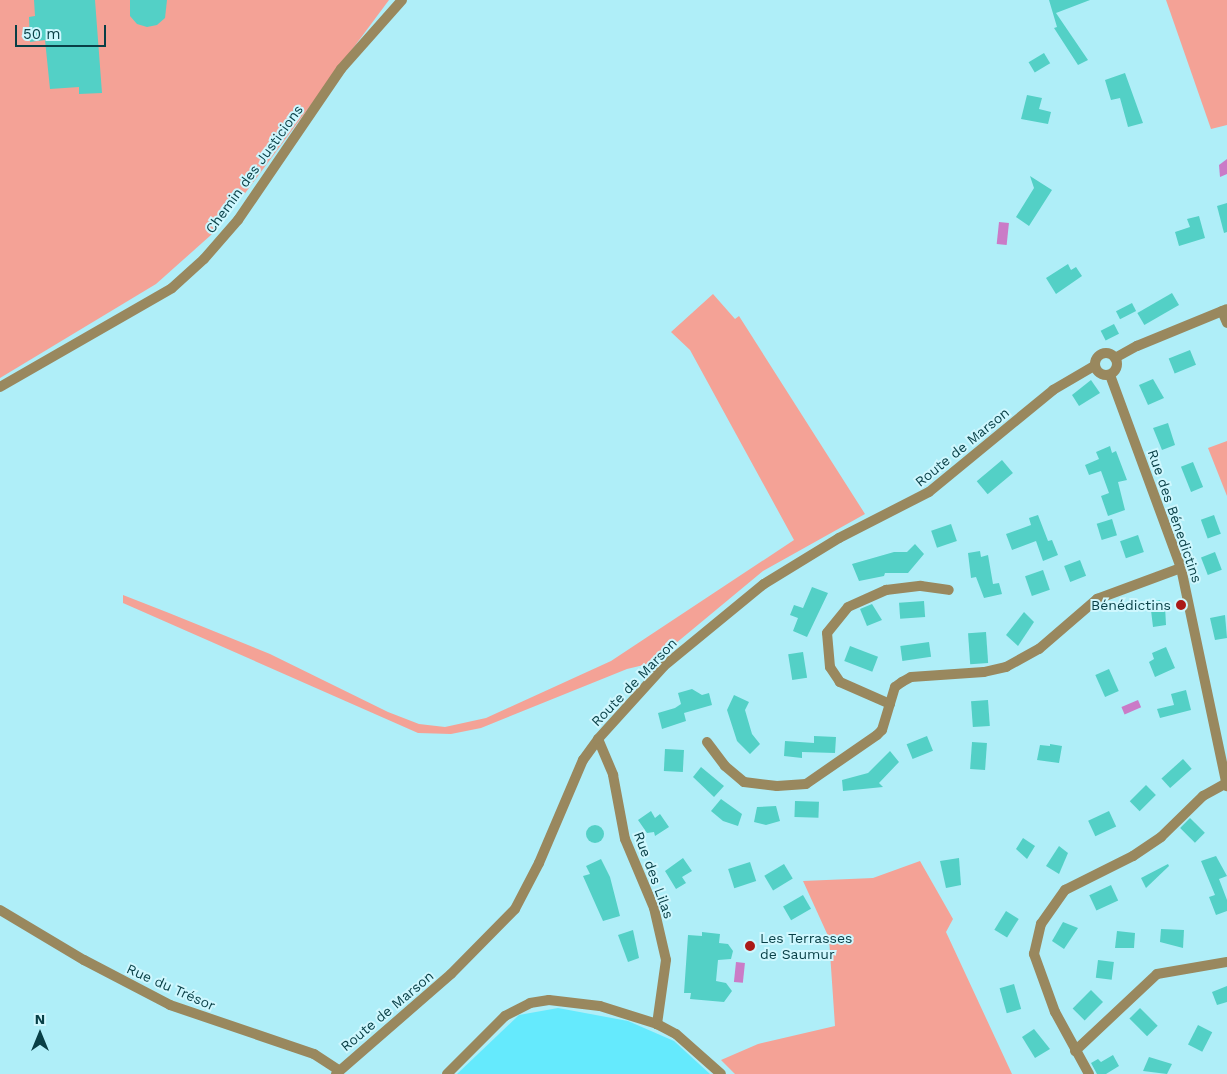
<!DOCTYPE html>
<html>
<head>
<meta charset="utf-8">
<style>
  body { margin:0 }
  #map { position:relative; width:1227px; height:1074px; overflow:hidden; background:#afeef8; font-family:"Work Sans",sans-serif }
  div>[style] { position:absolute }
  .built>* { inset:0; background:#65eafd }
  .green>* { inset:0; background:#f4a296 }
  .water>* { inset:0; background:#ca7bc7; transform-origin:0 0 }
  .building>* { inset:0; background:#53d0c6; transform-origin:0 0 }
  .round { border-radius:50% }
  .minor>* { height:10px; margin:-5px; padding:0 5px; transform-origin:5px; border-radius:5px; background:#99885e }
  .tertiary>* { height:10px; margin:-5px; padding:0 5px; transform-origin:5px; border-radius:5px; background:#99885e }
  .tertiary>.ring { margin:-5px; padding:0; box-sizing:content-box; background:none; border:10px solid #99885e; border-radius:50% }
  .dots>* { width:14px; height:14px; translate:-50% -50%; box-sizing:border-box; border:2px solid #cef7fe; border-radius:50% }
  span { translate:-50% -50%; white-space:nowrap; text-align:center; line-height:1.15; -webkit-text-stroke:4px #cef7fe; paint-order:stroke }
  .street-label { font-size:14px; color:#083f46 }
  .poi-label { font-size:14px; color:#083f46 }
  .right { translate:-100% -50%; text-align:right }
  .left { translate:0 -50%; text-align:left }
  .north { position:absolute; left:15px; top:1009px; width:50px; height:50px; -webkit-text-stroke:4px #cef7fe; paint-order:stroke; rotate:0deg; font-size:14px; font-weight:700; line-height:20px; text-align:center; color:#083f46 }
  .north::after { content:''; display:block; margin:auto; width:18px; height:22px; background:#083f46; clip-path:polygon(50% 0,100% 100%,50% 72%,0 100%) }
  .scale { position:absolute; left:15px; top:25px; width:91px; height:22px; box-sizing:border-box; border:2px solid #083f46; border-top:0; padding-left:6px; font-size:15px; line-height:18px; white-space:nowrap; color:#083f46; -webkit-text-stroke:4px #cef7fe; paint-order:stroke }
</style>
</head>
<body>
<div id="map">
  <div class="built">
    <i style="clip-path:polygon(558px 1008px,628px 1021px,674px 1041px,710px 1074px,457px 1074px,519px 1015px)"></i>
  </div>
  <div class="green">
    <i style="clip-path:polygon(0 0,389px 0,246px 192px,211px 235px,156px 284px,0 378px)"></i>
    <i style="clip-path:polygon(1166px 0,1227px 0,1227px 125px,1211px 129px)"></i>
    <i style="clip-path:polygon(713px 294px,735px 319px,739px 316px,865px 514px,763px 571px,652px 663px,627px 669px,481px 728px,451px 734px,418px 733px,123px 603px,123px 595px,169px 613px,270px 654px,388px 712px,419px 724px,445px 727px,486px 718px,611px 661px,794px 540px,690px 350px,671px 332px)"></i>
    <i style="clip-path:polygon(1227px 441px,1227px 496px,1208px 448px)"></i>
    <i style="clip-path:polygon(920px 861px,953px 919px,946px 932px,1012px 1074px,735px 1074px,721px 1060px,758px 1044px,835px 1026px,829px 938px,803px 881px,873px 878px)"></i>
  </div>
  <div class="water">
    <i style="clip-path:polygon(1227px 159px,1227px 174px,1220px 177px,1219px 165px)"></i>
    <i style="left:999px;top:222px;width:10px;height:22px;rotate:6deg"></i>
    <i style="left:1138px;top:700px;width:8px;height:18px;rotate:67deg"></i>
    <i style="left:736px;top:962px;width:9px;height:20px;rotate:6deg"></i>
  </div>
  <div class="building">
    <i style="clip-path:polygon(34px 0,95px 0,102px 93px,79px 94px,79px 87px,50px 89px,45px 40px,30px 42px,29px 17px,35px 16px)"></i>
    <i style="clip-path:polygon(130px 0,167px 0,165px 18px,157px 25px,147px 27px,137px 24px,130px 16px)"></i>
    <i style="clip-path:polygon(1049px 0,1090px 0,1056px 13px,1088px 60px,1078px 65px,1054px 28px,1057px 27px)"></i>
    <i style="left:1044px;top:53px;width:12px;height:18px;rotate:59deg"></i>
    <i style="clip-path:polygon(1125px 73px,1143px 123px,1128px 127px,1120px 98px,1111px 100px,1105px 80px)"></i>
    <i style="clip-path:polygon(1027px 95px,1042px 98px,1039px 109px,1051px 112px,1048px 124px,1021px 119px)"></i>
    <i style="clip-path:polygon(1030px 176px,1052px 190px,1029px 226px,1016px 217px,1034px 188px)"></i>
    <i style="clip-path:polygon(1227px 203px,1227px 232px,1224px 233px,1217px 206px)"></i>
    <i style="clip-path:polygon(1199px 216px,1205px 238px,1179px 246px,1175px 232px,1190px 227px,1187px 219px)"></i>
    <i style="clip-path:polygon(1068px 264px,1071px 270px,1076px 267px,1082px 276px,1056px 294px,1046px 278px)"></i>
    <i style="left:1172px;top:293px;width:14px;height:40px;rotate:60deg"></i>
    <i style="left:1132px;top:303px;width:9px;height:18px;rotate:63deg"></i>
    <i style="left:1114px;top:324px;width:11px;height:15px;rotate:63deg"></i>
    <i style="left:1190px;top:350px;width:16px;height:23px;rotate:68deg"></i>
    <i style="clip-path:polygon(1153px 379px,1164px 398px,1148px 405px,1139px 385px)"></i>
    <i style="clip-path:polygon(1091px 380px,1100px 393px,1079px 406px,1072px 395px)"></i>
    <i style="clip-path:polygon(1168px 423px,1175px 445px,1162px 450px,1153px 428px)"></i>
    <i style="clip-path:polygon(1110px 446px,1112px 453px,1116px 451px,1127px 480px,1118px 482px,1125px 510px,1108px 516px,1101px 496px,1109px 493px,1101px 471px,1089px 475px,1085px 465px,1099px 459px,1096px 452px)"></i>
    <i style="left:1002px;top:460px;width:17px;height:33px;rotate:50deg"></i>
    <i style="left:1193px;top:462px;width:27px;height:13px;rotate:68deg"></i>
    <i style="clip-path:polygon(1038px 515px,1048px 541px,1052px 540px,1058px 555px,1043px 561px,1036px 541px,1012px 550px,1006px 534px,1031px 525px,1029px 518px)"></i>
    <i style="left:1214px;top:515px;width:20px;height:14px;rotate:70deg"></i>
    <i style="left:1112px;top:519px;width:17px;height:16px;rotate:73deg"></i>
    <i style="left:951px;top:524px;width:18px;height:21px;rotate:71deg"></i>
    <i style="left:1138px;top:535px;width:18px;height:19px;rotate:71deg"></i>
    <i style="clip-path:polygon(915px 544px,924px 554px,908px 573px,885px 573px,884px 576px,859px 581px,852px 564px,894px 552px,907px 552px)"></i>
    <i style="clip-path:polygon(980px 551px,981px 557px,988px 555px,993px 584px,999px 583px,1002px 594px,984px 598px,976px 577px,971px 578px,968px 553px)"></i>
    <i style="left:1215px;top:552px;width:19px;height:15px;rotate:69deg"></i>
    <i style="left:1080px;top:560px;width:17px;height:17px;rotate:69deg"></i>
    <i style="left:1043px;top:570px;width:21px;height:19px;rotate:71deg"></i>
    <i style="clip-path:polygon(812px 587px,828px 593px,807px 637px,793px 631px,798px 618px,790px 615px,794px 605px,803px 608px)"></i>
    <i style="clip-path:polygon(1160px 600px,1161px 607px,1165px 606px,1166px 625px,1153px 627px,1150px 602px)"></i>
    <i style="left:924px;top:601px;width:16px;height:25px;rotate:86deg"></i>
    <i style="clip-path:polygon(872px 604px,882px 620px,867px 626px,860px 609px)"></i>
    <i style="clip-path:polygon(1024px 612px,1034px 622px,1018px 646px,1006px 635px)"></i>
    <i style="clip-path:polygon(1225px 615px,1227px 638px,1215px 640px,1210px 618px)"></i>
    <i style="left:986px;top:632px;width:31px;height:18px;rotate:86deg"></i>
    <i style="left:929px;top:642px;width:15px;height:29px;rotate:82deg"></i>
    <i style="left:850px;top:646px;width:30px;height:16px;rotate:21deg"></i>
    <i style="clip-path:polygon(1166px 647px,1175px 668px,1155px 677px,1149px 662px,1154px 659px,1152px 653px)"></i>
    <i style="left:803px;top:652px;width:26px;height:15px;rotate:81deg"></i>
    <i style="left:1109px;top:669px;width:24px;height:15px;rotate:66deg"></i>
    <i style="clip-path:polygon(692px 689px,702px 695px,709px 693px,712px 705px,684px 713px,686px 721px,662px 729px,658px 713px,675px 708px,681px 704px,678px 693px)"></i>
    <i style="clip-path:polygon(1186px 690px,1191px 710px,1160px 718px,1157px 709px,1174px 705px,1171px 694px)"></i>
    <i style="clip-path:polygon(734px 695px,749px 702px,745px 710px,752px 734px,760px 744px,750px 754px,737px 741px,727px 710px)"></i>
    <i style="left:988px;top:700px;width:26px;height:17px;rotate:86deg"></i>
    <i style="clip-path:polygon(814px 736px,836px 737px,835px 753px,802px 752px,802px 758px,784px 756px,785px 741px,814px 743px)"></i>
    <i style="left:927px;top:736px;width:16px;height:22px;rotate:68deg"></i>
    <i style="left:972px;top:742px;width:15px;height:27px;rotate:4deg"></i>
    <i style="clip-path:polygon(1050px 744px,1062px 746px,1059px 763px,1037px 760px,1040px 745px,1050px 746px)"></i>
    <i style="left:665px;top:749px;width:19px;height:22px;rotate:3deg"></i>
    <i style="clip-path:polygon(890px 751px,899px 762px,879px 783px,883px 787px,843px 791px,842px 780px,868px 773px)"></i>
    <i style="left:1183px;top:759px;width:13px;height:29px;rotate:48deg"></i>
    <i style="clip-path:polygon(701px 767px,724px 786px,714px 797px,693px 777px)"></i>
    <i style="left:1146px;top:785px;width:14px;height:23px;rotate:45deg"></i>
    <i style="clip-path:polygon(721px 799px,742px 814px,738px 826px,723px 821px,711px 811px)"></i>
    <i style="left:795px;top:801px;width:24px;height:16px;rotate:2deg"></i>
    <i style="clip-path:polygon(776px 806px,780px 821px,766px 825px,754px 822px,757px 807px)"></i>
    <i style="clip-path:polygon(651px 811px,655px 818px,660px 814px,669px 827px,655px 836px,654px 832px,647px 833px,638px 820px)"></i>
    <i style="left:1109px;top:811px;width:17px;height:23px;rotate:65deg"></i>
    <i style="left:1190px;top:818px;width:21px;height:14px;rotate:45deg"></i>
    <i class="round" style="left:586px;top:825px;width:18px;height:18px"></i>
    <i style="clip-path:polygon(1023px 838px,1035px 846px,1027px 859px,1016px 849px)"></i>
    <i style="clip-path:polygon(1059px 846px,1068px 853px,1059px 874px,1046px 866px)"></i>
    <i style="clip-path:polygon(1216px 856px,1227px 876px,1219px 879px,1227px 900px,1227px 911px,1216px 915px,1209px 897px,1215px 895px,1201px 861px)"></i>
    <i style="clip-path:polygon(683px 858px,692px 871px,682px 877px,686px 883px,676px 889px,665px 871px)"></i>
    <i style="clip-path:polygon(959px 858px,961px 885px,946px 888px,940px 861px)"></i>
    <i style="clip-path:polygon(601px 859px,610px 877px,620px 916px,603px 921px,583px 876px,590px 874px,586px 866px)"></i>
    <i style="left:750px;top:862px;width:20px;height:23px;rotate:72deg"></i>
    <i style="left:784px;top:864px;width:17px;height:23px;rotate:59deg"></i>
    <i style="clip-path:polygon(1168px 864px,1169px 866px,1146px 888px,1141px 878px)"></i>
    <i style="left:1111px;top:885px;width:17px;height:24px;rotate:65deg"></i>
    <i style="left:803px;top:895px;width:16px;height:23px;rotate:60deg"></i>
    <i style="left:1006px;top:911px;width:15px;height:22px;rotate:32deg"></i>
    <i style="clip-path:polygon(1063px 922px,1078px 928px,1064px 949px,1052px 941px)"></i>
    <i style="clip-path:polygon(1161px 929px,1184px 930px,1183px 948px,1160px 942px)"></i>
    <i style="clip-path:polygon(633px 930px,639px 958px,628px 962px,618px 935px)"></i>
    <i style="clip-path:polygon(1117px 931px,1135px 933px,1134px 948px,1115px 948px)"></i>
    <i style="clip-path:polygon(702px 932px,720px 934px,719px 943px,728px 944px,733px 951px,731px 959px,718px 960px,716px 981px,726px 983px,732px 991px,724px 1002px,690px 999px,691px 993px,684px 993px,688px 935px,702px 936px)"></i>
    <i style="left:1098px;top:960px;width:16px;height:18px;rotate:7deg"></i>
    <i style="left:1014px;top:984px;width:26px;height:15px;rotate:74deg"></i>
    <i style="clip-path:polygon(1227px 986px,1227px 1002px,1217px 1005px,1212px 992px)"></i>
    <i style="left:1091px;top:990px;width:17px;height:26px;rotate:45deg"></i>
    <i style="left:1140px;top:1008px;width:25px;height:15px;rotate:45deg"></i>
    <i style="left:1198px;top:1025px;width:16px;height:22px;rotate:27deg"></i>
    <i style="clip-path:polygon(1034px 1029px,1050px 1049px,1035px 1058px,1022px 1037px)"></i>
    <i style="clip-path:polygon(1113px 1055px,1119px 1066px,1106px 1074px,1097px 1074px,1091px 1063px,1098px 1059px,1101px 1062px)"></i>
    <i style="clip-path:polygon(1149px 1057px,1172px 1064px,1167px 1074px,1143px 1071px)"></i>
  </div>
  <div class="minor">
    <i style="left:1222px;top:311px;width:13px;rotate:67deg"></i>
    <i style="left:1110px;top:375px;width:206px;rotate:69.8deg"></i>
    <i style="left:1181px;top:568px;width:223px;rotate:78.1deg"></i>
    <i style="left:0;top:387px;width:198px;rotate:-29.9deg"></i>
    <i style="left:172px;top:288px;width:43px;rotate:-42.2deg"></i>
    <i style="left:204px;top:259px;width:52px;rotate:-48.9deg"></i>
    <i style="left:238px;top:220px;width:183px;rotate:-55.7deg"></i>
    <i style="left:341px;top:69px;width:92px;rotate:-48.5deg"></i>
    <i style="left:890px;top:704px;width:55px;rotate:-156.3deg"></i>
    <i style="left:840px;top:682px;width:18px;rotate:-124deg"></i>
    <i style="left:830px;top:667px;width:34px;rotate:-95deg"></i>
    <i style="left:827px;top:633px;width:33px;rotate:-51deg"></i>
    <i style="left:848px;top:607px;width:42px;rotate:-24.1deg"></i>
    <i style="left:886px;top:590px;width:35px;rotate:-7deg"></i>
    <i style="left:921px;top:586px;width:28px;rotate:8deg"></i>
    <i style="left:598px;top:739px;width:39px;rotate:67deg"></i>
    <i style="left:613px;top:775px;width:65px;rotate:79.4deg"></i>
    <i style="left:625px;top:839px;width:75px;rotate:67.2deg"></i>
    <i style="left:654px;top:908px;width:53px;rotate:77deg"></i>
    <i style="left:666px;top:960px;width:65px;rotate:98deg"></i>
    <i style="left:707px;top:742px;width:30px;rotate:53deg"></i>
    <i style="left:725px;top:766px;width:25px;rotate:40deg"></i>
    <i style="left:744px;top:782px;width:33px;rotate:7deg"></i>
    <i style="left:777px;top:786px;width:29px;rotate:-4deg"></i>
    <i style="left:806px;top:784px;width:86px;rotate:-34.6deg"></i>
    <i style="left:877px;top:735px;width:7px;rotate:-45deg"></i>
    <i style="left:882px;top:730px;width:45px;rotate:-73.2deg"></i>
    <i style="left:895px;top:687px;width:9px;rotate:-36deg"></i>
    <i style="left:902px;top:682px;width:10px;rotate:-29deg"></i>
    <i style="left:911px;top:677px;width:73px;rotate:-3.9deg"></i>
    <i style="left:984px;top:672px;width:23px;rotate:-13deg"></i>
    <i style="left:1006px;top:667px;width:38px;rotate:-29deg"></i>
    <i style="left:1039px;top:649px;width:77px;rotate:-40.8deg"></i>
    <i style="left:1097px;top:599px;width:90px;rotate:-20.3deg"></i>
    <i style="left:1075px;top:1051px;width:112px;rotate:-43.2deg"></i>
    <i style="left:1157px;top:974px;width:71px;rotate:-9.7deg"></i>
    <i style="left:447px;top:1074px;width:82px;rotate:-45deg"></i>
    <i style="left:505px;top:1016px;width:28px;rotate:-27deg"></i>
    <i style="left:530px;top:1003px;width:19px;rotate:-9deg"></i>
    <i style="left:549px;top:1000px;width:51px;rotate:6.7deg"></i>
    <i style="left:600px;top:1006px;width:60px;rotate:17.5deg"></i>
    <i style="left:657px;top:1024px;width:21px;rotate:28deg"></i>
    <i style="left:676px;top:1034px;width:60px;rotate:41.6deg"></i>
    <i style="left:1089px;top:1074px;width:71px;rotate:-118.7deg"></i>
    <i style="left:1055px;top:1012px;width:62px;rotate:-109.9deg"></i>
    <i style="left:1034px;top:954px;width:31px;rotate:-77deg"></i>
    <i style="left:1041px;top:924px;width:42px;rotate:-54.8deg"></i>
    <i style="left:1065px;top:890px;width:76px;rotate:-26.6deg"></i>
    <i style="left:1133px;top:856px;width:34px;rotate:-34deg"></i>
    <i style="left:1161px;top:837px;width:59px;rotate:-44.3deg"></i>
    <i style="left:1203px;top:796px;width:26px;rotate:-29deg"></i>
  </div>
  <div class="tertiary">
    <i class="ring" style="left:1095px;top:353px;width:12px;height:12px"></i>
    <i style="left:1115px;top:358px;width:25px;rotate:-29deg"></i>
    <i style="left:1137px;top:346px;width:97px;rotate:-22.3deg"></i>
    <i style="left:0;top:910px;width:98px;rotate:30.8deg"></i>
    <i style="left:84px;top:960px;width:97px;rotate:27.6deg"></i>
    <i style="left:170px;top:1005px;width:152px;rotate:18.8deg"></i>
    <i style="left:314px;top:1054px;width:30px;rotate:33deg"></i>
    <i style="left:336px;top:1074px;width:152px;rotate:-41deg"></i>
    <i style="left:451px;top:974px;width:91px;rotate:-45.4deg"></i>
    <i style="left:515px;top:909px;width:52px;rotate:-62.4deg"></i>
    <i style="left:539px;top:863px;width:112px;rotate:-66.9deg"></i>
    <i style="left:583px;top:760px;width:26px;rotate:-54deg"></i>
    <i style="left:598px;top:739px;width:98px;rotate:-47.9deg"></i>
    <i style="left:664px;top:666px;width:129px;rotate:-39.4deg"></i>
    <i style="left:764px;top:584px;width:88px;rotate:-31.5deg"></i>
    <i style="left:839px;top:538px;width:101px;rotate:-27.1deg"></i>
    <i style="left:929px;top:492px;width:161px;rotate:-39.4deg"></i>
    <i style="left:1053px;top:390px;width:48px;rotate:-30.3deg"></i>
  </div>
  <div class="dots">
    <i style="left:1181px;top:605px;background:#ab1a17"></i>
    <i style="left:750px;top:946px;background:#ab1a17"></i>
  </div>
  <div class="street-label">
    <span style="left:254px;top:169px;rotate:-54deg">Chemin des Justicions</span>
    <span style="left:962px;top:447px;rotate:-39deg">Route de Marson</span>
    <span style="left:1175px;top:516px;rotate:71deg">Rue des Bénedictins</span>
    <span style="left:634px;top:682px;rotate:-46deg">Route de Marson</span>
    <span style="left:654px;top:875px;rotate:70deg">Rue des Lilas</span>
    <span style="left:171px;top:987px;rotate:24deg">Rue du Trésor</span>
    <span style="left:387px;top:1011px;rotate:-40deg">Route de Marson</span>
  </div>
  <div class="poi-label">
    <span class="right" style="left:1171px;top:605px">Bénédictins</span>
    <span class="left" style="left:760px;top:946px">Les Terrasses<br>de Saumur</span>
  </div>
  <div class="north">N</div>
  <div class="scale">50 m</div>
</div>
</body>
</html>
